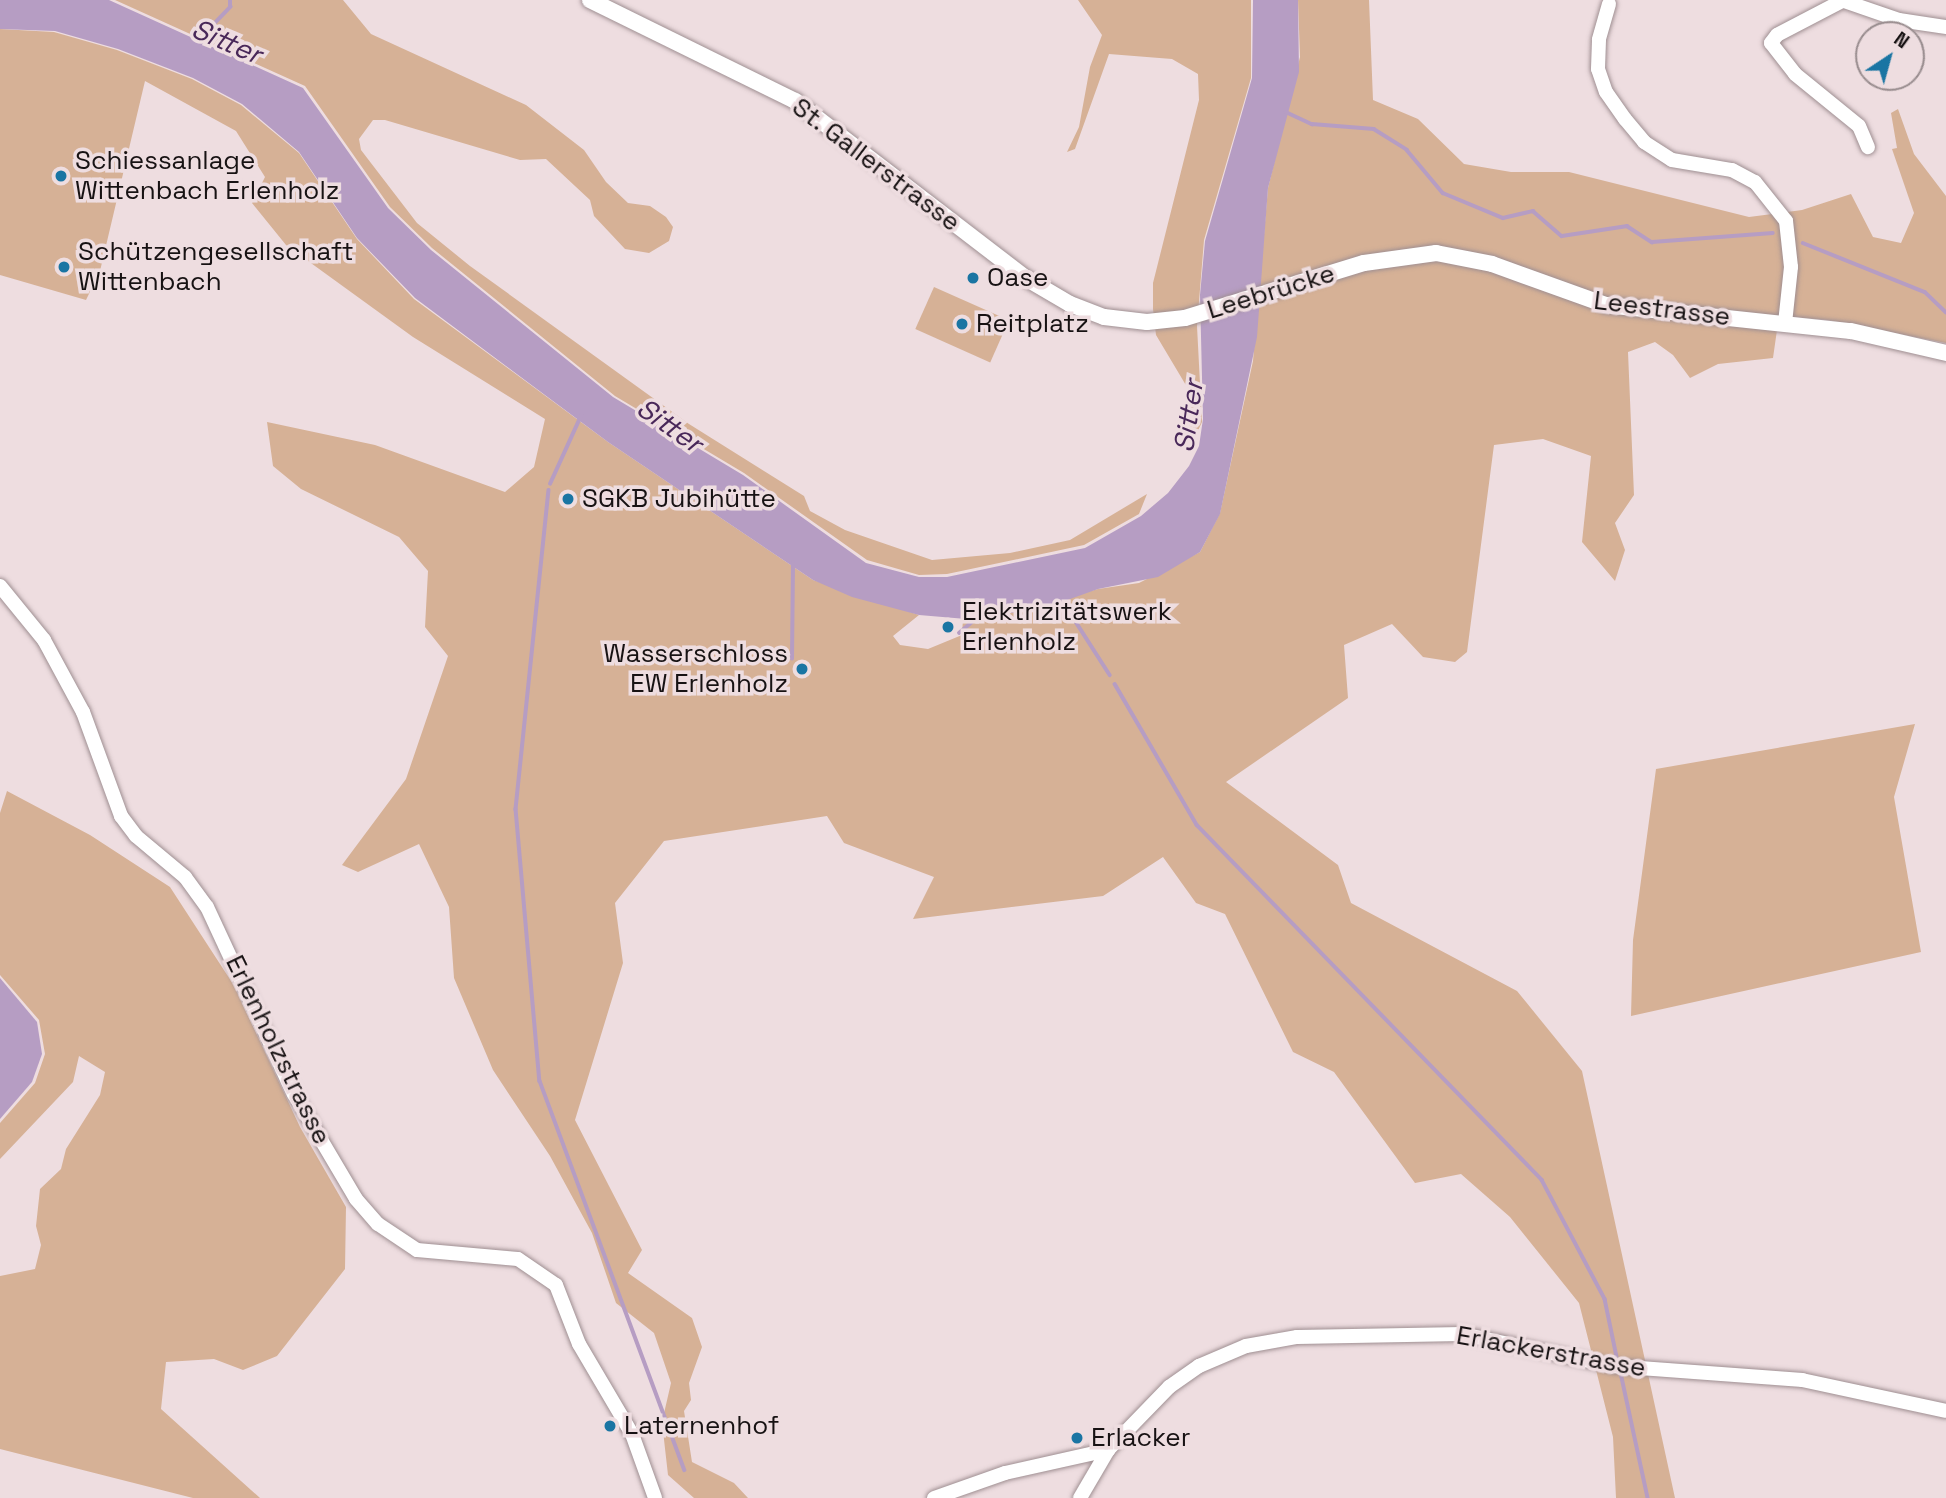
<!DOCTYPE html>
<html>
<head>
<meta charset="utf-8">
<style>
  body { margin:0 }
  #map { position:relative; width:1946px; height:1498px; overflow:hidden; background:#eedde0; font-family:"Space Grotesk",sans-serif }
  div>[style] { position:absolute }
  .green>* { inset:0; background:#d6b196; transform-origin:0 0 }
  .water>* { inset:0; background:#b69dc3 }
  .stream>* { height:3.5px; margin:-1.75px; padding:0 1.75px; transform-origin:1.75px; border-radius:1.75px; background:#b69dc3 }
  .roads { filter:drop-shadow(0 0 2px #9f8f92) drop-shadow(0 0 2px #9f8f92) }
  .minor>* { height:14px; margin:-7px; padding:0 7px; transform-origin:7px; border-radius:7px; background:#fff }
  .tertiary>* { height:16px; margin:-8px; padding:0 8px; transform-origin:8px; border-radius:8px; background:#fff }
  .dots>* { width:19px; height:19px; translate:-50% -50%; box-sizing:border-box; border:4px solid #eedde0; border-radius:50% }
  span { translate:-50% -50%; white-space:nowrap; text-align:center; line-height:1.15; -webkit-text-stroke:7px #eedde0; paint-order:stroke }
  .poi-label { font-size:26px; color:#171213 }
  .left { translate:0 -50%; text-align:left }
  .right { translate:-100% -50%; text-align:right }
  .street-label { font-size:26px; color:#171213 }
  .water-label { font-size:28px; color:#492859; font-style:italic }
  .north { position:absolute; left:1855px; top:21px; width:70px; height:70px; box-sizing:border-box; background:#eedde0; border:2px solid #988c8e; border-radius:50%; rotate:36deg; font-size:19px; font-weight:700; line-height:28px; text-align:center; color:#171213 }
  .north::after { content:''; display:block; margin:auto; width:24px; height:32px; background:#1a75a3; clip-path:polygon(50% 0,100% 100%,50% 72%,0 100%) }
</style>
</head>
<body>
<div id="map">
  <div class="green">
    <i style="clip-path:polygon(115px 0,343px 0,371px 34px,526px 105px,584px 150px,606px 182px,628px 203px,650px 206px,666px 217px,673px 227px,669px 241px,649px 253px,625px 249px,594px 216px,590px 200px,546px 159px,520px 160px,385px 120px,373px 120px,359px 139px,361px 150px,417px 223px,470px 266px,689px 424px,804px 496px,810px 511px,845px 530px,932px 560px,1010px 553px,1070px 540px,1147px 494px,1139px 514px,1084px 545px,947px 574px,919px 575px,867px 560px,744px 473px,615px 396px,432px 248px,390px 207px,305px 86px)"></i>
    <i style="clip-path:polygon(1078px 0,1251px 0,1251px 78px,1204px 240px,1197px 326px,1202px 422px,1195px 437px,1190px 438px,1187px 387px,1156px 335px,1153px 309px,1153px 283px,1199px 100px,1198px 74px,1172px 59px,1109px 54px,1075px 149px,1067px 152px,1079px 127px,1090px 67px,1102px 35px)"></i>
    <i style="clip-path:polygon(1298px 0,1369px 0,1373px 100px,1418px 119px,1464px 164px,1511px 172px,1569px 172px,1749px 217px,1802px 210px,1851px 194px,1873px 237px,1901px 243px,1914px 213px,1892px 149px,1897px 148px,1891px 113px,1898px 109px,1914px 154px,1946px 196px,1946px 343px,1828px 320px,1779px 316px,1773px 358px,1718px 364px,1690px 378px,1673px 355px,1655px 342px,1628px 352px,1634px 495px,1615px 523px,1625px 550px,1615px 581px,1582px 542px,1591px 456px,1543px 439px,1494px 445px,1467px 652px,1455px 662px,1423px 657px,1392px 624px,1344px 645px,1348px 698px,1226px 782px,1338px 865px,1351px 903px,1517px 991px,1582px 1071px,1675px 1498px,1616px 1498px,1613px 1437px,1579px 1303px,1510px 1217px,1461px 1174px,1415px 1183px,1334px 1072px,1293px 1052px,1225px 914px,1196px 903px,1163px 857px,1103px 896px,913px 919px,934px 877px,844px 843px,827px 816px,664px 841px,615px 903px,623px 963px,575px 1120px,642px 1250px,628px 1273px,692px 1318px,702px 1347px,689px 1383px,691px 1400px,684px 1411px,692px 1462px,734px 1483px,748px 1498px,694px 1498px,668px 1475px,662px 1422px,671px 1383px,654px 1333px,616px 1303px,592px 1233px,550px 1156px,493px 1070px,454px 978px,449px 907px,419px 844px,358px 872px,342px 865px,406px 779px,448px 656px,425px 627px,428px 571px,399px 537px,301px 489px,273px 466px,267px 422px,375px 445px,505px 492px,534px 467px,545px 419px,413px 337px,286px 245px,252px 203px,265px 177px,236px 131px,145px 81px,100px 271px,86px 300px,0 275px,0 29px,54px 32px,117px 50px,192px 79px,241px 105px,299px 153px,357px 239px,414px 299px,608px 442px,813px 580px,919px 615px,893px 636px,900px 645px,928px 649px,962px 635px,963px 618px,1015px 612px,1098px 589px,1139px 583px,1200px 552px,1220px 513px,1253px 361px,1268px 188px,1300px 57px)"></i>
    <i style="left:934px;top:287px;width:82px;height:46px;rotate:24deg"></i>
    <i style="clip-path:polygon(1915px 724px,1894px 797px,1921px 952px,1631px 1016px,1633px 940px,1656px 769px)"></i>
    <i style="clip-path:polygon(7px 791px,90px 835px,170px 887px,233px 984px,300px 1127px,346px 1207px,345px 1269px,277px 1356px,243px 1370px,214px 1359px,166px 1362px,161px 1409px,260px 1498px,193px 1498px,0 1449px,0 1276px,35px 1269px,41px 1245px,36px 1226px,40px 1189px,61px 1169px,66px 1149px,100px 1095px,105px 1072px,79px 1056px,73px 1082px,0 1159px,0 1123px,35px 1083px,45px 1054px,39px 1020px,0 975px,0 813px)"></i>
  </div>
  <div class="water">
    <i style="clip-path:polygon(0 0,109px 0,303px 88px,388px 208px,431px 250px,613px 397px,743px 475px,866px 563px,919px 577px,947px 577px,1085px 548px,1141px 516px,1168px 493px,1189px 466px,1199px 446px,1203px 419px,1200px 295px,1205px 241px,1252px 78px,1253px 0,1298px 0,1299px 72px,1268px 188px,1257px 337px,1220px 514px,1200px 552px,1158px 577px,1098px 589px,1059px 603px,978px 620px,919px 615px,852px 597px,813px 580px,608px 442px,415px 298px,357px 238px,299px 152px,242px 104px,193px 78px,118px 49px,55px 31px,0 29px)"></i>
    <i style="clip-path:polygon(0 978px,37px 1022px,42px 1054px,32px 1082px,0 1119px)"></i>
  </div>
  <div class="stream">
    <i style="left:210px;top:46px;width:19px;rotate:-87deg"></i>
    <i style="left:211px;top:27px;width:28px;rotate:-46deg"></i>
    <i style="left:230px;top:7px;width:7px;rotate:-90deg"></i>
    <i style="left:1286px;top:112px;width:29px;rotate:25deg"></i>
    <i style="left:1312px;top:124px;width:62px;rotate:4.6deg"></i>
    <i style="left:1374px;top:129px;width:39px;rotate:32deg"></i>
    <i style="left:1407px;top:150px;width:56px;rotate:50.1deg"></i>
    <i style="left:1443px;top:193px;width:65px;rotate:22.6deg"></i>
    <i style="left:1503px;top:218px;width:31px;rotate:-13deg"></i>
    <i style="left:1533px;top:211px;width:38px;rotate:41deg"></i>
    <i style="left:1562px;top:236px;width:66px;rotate:-8.7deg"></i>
    <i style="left:1627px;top:226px;width:30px;rotate:33deg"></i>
    <i style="left:1652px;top:242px;width:121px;rotate:-4.3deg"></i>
    <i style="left:1803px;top:243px;width:131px;rotate:21.9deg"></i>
    <i style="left:1925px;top:292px;width:29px;rotate:44deg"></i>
    <i style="left:550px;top:484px;width:75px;rotate:-65.5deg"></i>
    <i style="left:549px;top:490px;width:321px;rotate:95.9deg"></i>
    <i style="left:516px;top:809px;width:273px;rotate:85deg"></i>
    <i style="left:540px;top:1081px;width:415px;rotate:69.6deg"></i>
    <i style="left:1062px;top:600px;width:89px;rotate:57.4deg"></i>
    <i style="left:959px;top:633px;width:23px;rotate:-40deg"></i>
    <i style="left:792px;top:659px;width:96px;rotate:-89.4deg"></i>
    <i style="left:1115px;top:684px;width:163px;rotate:59.8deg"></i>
    <i style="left:1197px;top:825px;width:495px;rotate:45.8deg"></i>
    <i style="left:1542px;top:1180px;width:135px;rotate:62.1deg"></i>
    <i style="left:1605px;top:1299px;width:59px;rotate:78.3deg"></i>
    <i style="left:1621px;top:1373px;width:128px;rotate:77.8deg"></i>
  </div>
  <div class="roads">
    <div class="minor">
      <i style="left:1841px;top:0;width:61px;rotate:19deg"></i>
      <i style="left:1899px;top:20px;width:48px;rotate:8.5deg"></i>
      <i style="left:1842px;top:1px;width:73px;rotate:152.4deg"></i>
      <i style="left:1777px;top:35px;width:10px;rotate:127deg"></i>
      <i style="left:1771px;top:43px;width:39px;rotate:52deg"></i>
      <i style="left:1795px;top:74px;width:82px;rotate:39.1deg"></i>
      <i style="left:1859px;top:126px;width:23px;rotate:67deg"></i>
      <i style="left:1609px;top:4px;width:37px;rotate:106deg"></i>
      <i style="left:1599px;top:40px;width:29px;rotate:92deg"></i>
      <i style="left:1598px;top:69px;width:24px;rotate:71deg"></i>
      <i style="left:1606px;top:92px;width:33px;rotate:55deg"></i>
      <i style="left:1625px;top:119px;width:30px;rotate:50deg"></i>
      <i style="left:1644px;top:142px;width:33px;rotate:33deg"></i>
      <i style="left:1672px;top:160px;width:61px;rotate:9.5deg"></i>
      <i style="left:1732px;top:170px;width:26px;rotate:28deg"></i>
      <i style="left:1755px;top:182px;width:50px;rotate:51.5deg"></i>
      <i style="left:1786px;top:221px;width:46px;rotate:83.8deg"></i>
      <i style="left:1791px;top:267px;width:56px;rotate:96.1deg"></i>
      <i style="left:0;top:586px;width:70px;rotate:50.8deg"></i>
      <i style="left:44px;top:640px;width:82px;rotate:61.6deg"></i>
      <i style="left:83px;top:712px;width:111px;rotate:69.9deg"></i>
      <i style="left:121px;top:816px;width:25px;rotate:53deg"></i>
      <i style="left:136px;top:836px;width:64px;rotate:39.9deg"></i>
      <i style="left:185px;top:877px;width:37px;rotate:54deg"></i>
      <i style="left:207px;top:907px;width:206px;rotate:65.1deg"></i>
      <i style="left:294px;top:1094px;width:122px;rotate:59.4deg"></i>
      <i style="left:356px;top:1199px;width:33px;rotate:49deg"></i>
      <i style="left:378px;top:1224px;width:47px;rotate:33.7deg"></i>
      <i style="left:417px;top:1250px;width:101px;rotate:5.1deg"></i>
      <i style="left:518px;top:1259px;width:46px;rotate:34.4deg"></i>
      <i style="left:556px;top:1285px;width:63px;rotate:68.7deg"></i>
      <i style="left:579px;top:1344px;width:104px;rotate:59.5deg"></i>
      <i style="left:632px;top:1434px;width:68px;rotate:70.2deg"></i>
      <i style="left:934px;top:1498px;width:75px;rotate:-19.4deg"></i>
      <i style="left:1005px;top:1473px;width:106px;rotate:-12.6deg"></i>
      <i style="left:1108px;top:1450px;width:88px;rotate:-45.9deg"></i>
      <i style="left:1169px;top:1387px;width:37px;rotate:-35deg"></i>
      <i style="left:1199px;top:1366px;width:51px;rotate:-23.1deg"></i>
      <i style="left:1246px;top:1346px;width:52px;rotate:-10deg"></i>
      <i style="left:1297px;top:1337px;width:165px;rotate:-1deg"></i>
      <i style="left:1462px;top:1334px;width:154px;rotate:12deg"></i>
      <i style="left:1613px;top:1366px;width:190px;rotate:4.2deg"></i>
      <i style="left:1802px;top:1380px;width:147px;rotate:12.1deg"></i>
      <i style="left:1080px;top:1498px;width:56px;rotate:-59.7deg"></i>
    </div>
    <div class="tertiary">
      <i style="left:590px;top:0;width:229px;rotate:26.2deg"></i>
      <i style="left:795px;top:101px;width:289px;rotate:37.5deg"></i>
      <i style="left:1024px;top:277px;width:53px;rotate:30.4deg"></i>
      <i style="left:1070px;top:304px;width:36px;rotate:21deg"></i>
      <i style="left:1104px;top:317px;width:43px;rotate:6.6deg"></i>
      <i style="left:1147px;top:322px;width:38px;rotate:-6deg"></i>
      <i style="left:1185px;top:318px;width:187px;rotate:-17.1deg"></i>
      <i style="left:1364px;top:263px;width:73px;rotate:-7.9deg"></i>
      <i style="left:1436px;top:253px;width:57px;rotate:11.1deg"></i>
      <i style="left:1492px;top:264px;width:121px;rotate:19.8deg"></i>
      <i style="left:1606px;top:305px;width:246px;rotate:6.1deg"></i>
      <i style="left:1851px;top:331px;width:98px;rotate:13deg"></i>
    </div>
  </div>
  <div class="dots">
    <i style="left:61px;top:176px;background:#1a75a3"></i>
    <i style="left:64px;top:267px;background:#1a75a3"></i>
    <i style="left:973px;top:278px;background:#1a75a3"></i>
    <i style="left:962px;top:324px;background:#1a75a3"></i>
    <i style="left:568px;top:499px;background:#1a75a3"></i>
    <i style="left:948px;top:627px;background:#1a75a3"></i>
    <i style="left:802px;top:669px;background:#1a75a3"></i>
    <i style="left:610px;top:1426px;background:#1a75a3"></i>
    <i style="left:1077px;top:1438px;background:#1a75a3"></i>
  </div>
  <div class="poi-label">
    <span class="left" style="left:75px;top:176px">Schiessanlage<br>Wittenbach Erlenholz</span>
    <span class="left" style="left:78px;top:267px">Schützengesellschaft<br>Wittenbach</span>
    <span class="left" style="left:987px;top:278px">Oase</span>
    <span class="left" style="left:976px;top:324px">Reitplatz</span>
    <span class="left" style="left:582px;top:499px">SGKB Jubihütte</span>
    <span class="left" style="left:962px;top:627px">Elektrizitätswerk<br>Erlenholz</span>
    <span class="right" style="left:788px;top:669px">Wasserschloss<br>EW Erlenholz</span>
    <span class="left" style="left:624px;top:1426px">Laternenhof</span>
    <span class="left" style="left:1091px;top:1438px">Erlacker</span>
  </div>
  <div class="street-label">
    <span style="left:876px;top:165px;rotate:37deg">St. Gallerstrasse</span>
    <span style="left:1271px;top:292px;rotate:-17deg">Leebrücke</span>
    <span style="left:1662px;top:309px;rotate:7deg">Leestrasse</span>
    <span style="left:278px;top:1050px;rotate:64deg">Erlenholzstrasse</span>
    <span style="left:1551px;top:1352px;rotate:10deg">Erlackerstrasse</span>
  </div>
  <div class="water-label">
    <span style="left:227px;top:41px;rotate:23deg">Sitter</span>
    <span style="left:1188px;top:416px;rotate:-82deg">Sitter</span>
    <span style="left:670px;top:425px;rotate:35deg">Sitter</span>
  </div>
  <div class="north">N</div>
</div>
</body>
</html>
